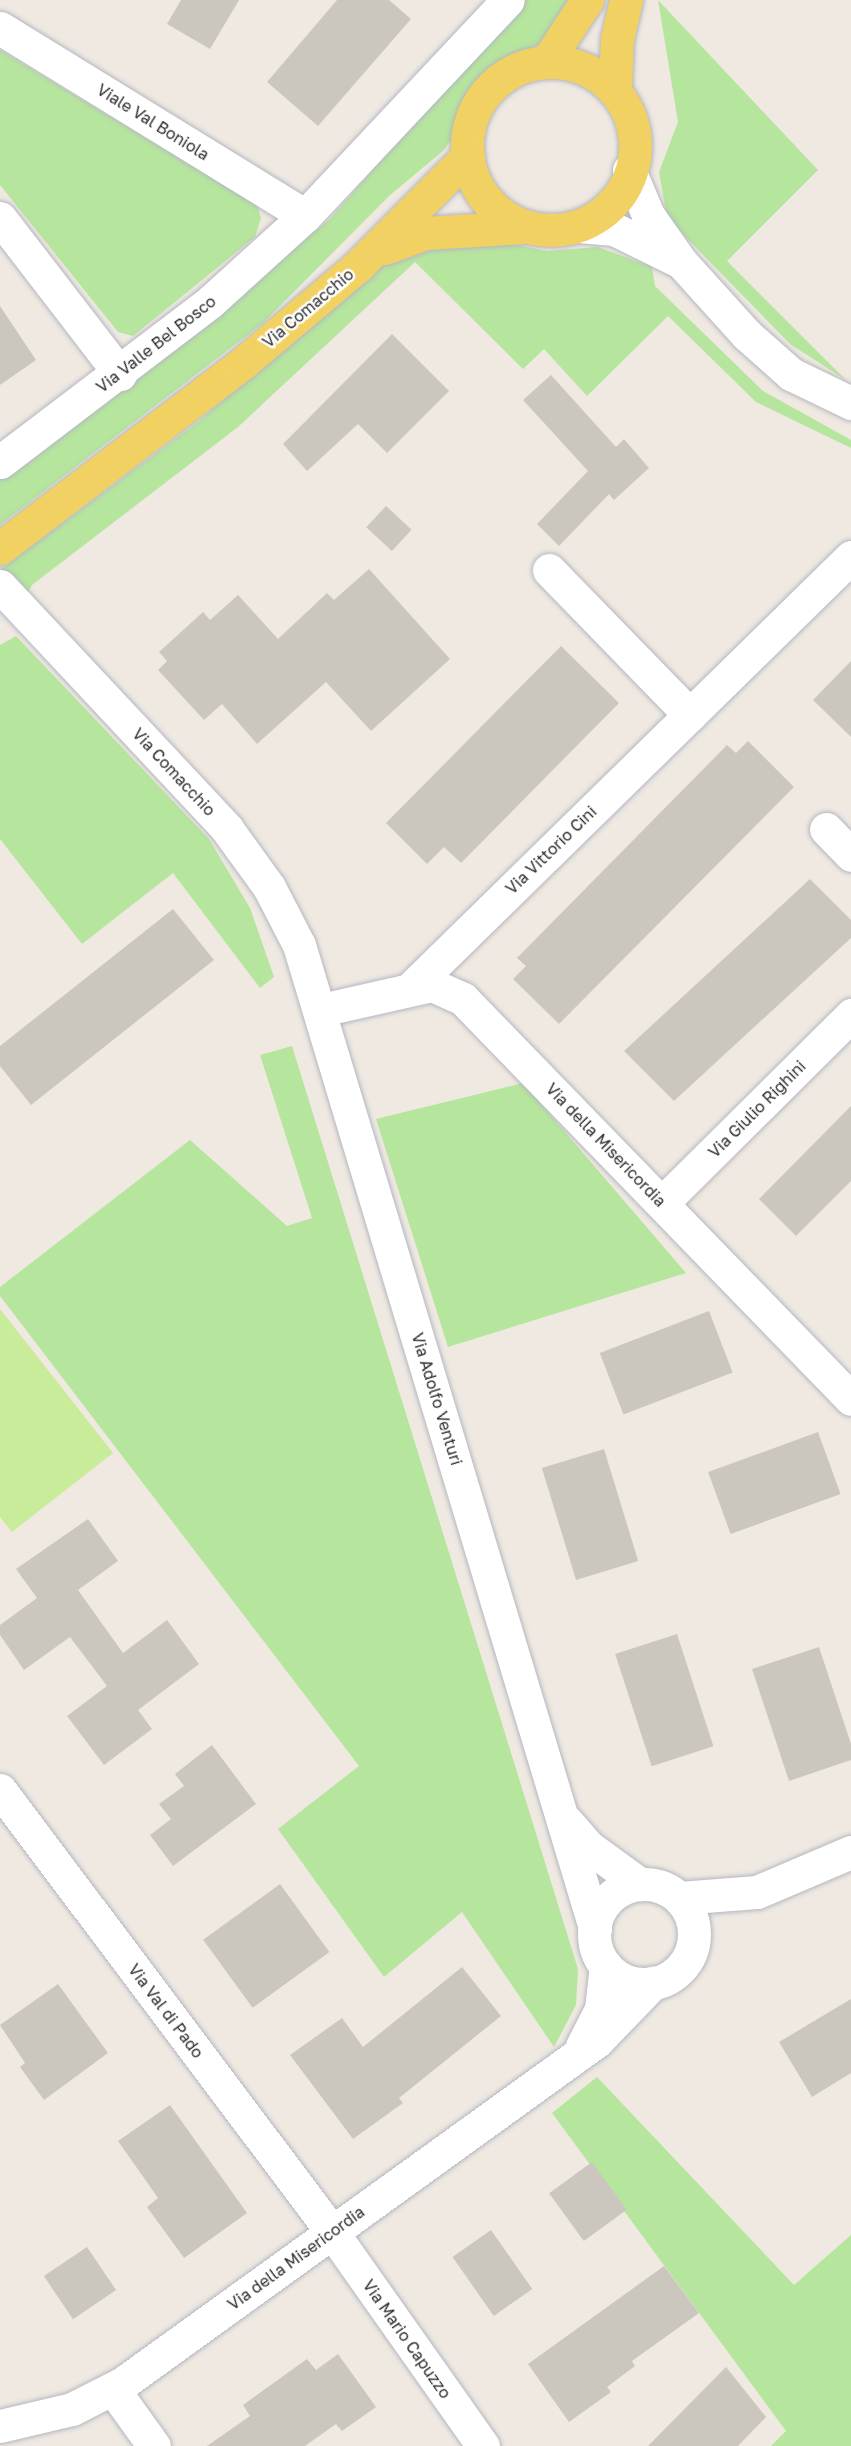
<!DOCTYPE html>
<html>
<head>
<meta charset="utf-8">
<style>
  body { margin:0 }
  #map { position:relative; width:851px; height:2446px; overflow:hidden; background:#efe9e1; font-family:"Golos Text",sans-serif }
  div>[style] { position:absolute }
  .green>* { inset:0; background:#b6e59e }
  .pitch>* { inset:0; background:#c9ec9a }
  .building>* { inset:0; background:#cbc7bf; transform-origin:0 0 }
  .roads { filter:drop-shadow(0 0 2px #b4b7c1) drop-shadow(0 0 2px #b4b7c1) }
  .minor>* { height:33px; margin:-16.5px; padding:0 16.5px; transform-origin:16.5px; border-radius:16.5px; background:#fff }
  .minor>.ring { margin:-16.5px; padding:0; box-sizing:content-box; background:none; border:33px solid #fff; border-radius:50% }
  .major>* { height:33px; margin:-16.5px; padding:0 16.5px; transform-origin:16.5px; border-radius:16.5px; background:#f2d163 }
  .major>.ring { margin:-16.5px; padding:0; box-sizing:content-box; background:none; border:33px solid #f2d163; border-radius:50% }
  span { translate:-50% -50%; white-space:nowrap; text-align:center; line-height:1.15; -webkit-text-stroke:5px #fff; paint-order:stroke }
  .street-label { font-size:16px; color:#2e2e2e }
</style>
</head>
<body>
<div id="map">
  <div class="green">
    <i style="clip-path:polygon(522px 0,573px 0,542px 43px,495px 65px,476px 87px,462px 125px,444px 150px,389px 196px,263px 323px,0 525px,0 478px,329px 220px)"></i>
    <i style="clip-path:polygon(658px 0,818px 170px,727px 261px,846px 380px,790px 344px,667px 218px,659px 172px,678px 122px)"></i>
    <i style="clip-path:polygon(0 50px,257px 205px,261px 218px,255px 237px,133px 336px,118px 332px,0 185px)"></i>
    <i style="clip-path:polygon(489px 239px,547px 251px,598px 247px,652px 267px,655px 286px,763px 391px,851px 440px,851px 448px,756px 402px,668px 316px,587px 396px,544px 349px,523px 369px,415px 262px,238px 427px,32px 585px,23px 601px,0 570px,199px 421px,392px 255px)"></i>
    <i style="clip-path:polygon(16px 636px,209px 839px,250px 908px,274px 977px,260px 988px,173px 873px,82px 944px,0 839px,0 645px)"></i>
    <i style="clip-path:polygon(292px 1046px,578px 1969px,576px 2005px,554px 2047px,462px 1912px,384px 1977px,278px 1829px,359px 1766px,0 1296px,0 1287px,190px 1140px,287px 1226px,312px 1218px,260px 1055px)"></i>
    <i style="clip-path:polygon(523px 1083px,686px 1273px,448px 1347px,376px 1119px)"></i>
    <i style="clip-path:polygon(597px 2077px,794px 2285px,851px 2235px,851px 2446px,771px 2446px,786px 2431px,552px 2113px)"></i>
  </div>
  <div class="pitch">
    <i style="clip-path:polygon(0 1309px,113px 1453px,12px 1532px,0 1517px)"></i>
  </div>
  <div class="building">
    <i style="clip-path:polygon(181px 0,239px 0,210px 49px,167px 24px)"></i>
    <i style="clip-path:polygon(337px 0,389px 0,411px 19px,318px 126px,267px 82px)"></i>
    <i style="clip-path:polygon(0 306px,36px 360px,0 385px)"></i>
    <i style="clip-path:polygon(392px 334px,449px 391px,387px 453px,358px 424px,307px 471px,283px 444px)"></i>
    <i style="clip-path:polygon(551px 375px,616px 447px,624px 439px,649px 468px,614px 500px,609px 494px,559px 546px,537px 524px,588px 471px,523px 400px)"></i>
    <i style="left:386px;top:506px;width:35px;height:29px;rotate:43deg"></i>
    <i style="clip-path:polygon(369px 569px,450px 659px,371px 731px,326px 682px,257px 744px,222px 704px,204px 720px,158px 670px,167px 661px,159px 652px,203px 612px,210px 620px,238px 595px,278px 639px,327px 593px,334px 600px)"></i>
    <i style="clip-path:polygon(561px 646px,619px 703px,461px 863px,444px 847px,427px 864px,386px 823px)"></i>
    <i style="clip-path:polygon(851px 661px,851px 737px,813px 700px)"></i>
    <i style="clip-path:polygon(748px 741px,794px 787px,559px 1024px,513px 979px,526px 966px,517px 958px,727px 745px,736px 753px)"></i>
    <i style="clip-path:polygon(810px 879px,851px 920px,851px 938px,674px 1101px,624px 1051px)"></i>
    <i style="clip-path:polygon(173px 909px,214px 960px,31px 1105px,0 1066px,0 1046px)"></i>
    <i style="clip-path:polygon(851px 1106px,851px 1181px,796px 1236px,759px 1199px)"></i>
    <i style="left:709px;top:1311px;width:66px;height:117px;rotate:69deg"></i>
    <i style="left:818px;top:1432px;width:66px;height:117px;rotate:70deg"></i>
    <i style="left:604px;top:1449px;width:117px;height:65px;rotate:73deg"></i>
    <i style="clip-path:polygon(88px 1519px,118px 1561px,78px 1590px,123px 1653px,167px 1620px,199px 1664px,138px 1710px,152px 1729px,104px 1765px,67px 1716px,107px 1686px,70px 1637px,24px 1670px,0 1635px,0 1625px,37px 1598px,16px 1569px)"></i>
    <i style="left:677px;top:1634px;width:118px;height:65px;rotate:72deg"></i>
    <i style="clip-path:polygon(819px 1647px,851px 1744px,851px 1760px,789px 1781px,752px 1669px)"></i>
    <i style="clip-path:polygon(212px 1745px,256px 1804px,173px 1866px,150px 1835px,171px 1819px,159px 1804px,184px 1786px,175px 1774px)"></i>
    <i style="left:280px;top:1884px;width:84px;height:95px;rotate:54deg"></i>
    <i style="clip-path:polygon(462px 1967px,501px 2016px,399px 2098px,403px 2103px,353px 2139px,290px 2055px,342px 2018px,363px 2047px)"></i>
    <i style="clip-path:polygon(58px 1984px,108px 2053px,44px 2100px,20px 2067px,25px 2063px,0 2025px)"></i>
    <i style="clip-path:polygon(851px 1999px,851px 2073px,812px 2097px,779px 2042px)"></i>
    <i style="clip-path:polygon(170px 2105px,247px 2213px,184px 2258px,147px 2207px,158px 2198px,118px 2141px)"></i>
    <i style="left:592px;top:2162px;width:59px;height:53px;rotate:54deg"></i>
    <i style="left:491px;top:2230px;width:72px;height:47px;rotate:55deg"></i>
    <i style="left:87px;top:2247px;width:52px;height:52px;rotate:56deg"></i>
    <i style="clip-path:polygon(664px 2266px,699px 2313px,632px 2361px,635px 2366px,607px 2387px,611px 2392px,569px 2422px,528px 2364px)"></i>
    <i style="clip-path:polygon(338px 2354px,376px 2407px,342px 2431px,336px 2424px,305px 2446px,207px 2446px,250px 2416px,243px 2405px,307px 2359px,316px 2370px)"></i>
    <i style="clip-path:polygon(726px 2367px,766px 2417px,738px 2446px,648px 2446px)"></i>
  </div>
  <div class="roads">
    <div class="minor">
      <i style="left:0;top:28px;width:358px;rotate:31.6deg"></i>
      <i style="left:629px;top:170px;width:49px;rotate:67.1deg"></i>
      <i style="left:648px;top:215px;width:57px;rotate:54.9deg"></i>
      <i style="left:681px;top:262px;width:98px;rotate:47.9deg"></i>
      <i style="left:747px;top:335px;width:59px;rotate:41.6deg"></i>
      <i style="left:791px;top:374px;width:67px;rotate:25.8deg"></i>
      <i style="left:0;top:218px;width:197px;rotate:52.4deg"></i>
      <i style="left:579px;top:226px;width:35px;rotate:5deg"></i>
      <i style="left:614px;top:229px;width:70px;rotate:26.2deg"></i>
      <i style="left:0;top:462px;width:264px;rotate:-37.3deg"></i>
      <i style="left:210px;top:302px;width:128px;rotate:-42.2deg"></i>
      <i style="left:305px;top:216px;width:296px;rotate:-46.8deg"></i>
      <i style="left:549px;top:570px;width:202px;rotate:45.8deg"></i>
      <i style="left:0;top:586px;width:333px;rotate:46.9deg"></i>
      <i style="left:227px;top:829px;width:72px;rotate:54.1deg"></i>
      <i style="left:269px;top:887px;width:65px;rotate:62.7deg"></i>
      <i style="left:299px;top:945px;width:1027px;rotate:73.24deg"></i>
      <i style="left:826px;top:829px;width:36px;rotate:46deg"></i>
      <i style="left:413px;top:986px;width:613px;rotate:-44.41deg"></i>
      <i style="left:321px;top:1010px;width:114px;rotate:-12.7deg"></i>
      <i style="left:432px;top:985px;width:34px;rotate:24deg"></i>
      <i style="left:463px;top:999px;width:557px;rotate:45.87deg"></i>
      <i style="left:662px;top:1203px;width:267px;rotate:-44.8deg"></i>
      <i style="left:0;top:1790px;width:553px;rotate:53.09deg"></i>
      <i style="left:332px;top:2232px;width:262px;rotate:54.8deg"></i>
      <i style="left:567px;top:1822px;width:35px;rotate:49deg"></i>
      <i style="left:590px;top:1848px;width:62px;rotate:35.8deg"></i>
      <i class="ring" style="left:594px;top:1884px;width:67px;height:67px"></i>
      <i style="left:679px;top:1898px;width:78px;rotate:-4.4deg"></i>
      <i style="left:757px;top:1892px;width:102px;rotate:-23.1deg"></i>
      <i style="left:582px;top:2046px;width:42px;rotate:-62.8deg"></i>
      <i style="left:601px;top:2009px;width:43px;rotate:-83.4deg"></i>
      <i style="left:113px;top:2389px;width:70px;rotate:54.3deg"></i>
      <i style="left:0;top:2426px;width:74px;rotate:-13.3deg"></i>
      <i style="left:72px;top:2409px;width:57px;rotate:-27deg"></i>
      <i style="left:123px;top:2383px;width:584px;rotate:-35.81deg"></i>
      <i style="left:597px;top:2041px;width:81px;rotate:-46deg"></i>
    </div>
    <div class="major">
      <i style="left:547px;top:61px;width:73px;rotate:-56.7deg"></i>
      <i class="ring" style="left:467px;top:62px;width:135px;height:135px"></i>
      <i style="left:615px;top:90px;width:51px;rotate:-87.8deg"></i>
      <i style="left:617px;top:39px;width:40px;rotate:-77deg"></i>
      <i style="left:385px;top:248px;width:44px;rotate:-20.1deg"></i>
      <i style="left:426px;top:233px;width:99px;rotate:-3.5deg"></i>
      <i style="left:0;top:548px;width:307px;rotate:-37.3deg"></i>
      <i style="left:244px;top:362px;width:150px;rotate:-40.1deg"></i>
      <i style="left:359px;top:265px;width:154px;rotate:-45deg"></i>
    </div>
  </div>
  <div class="street-label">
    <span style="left:153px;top:122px;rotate:32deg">Viale Val Boniola</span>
    <span style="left:308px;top:308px;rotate:-40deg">Via Comacchio</span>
    <span style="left:156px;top:344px;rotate:-38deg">Via Valle Bel Bosco</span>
    <span style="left:174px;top:772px;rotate:47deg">Via Comacchio</span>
    <span style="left:551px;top:850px;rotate:-44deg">Via Vittorio Cini</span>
    <span style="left:757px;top:1109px;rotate:-45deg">Via Giulio Righini</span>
    <span style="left:606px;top:1145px;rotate:46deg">Via della Misericordia</span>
    <span style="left:437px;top:1399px;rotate:73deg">Via Adolfo Venturi</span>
    <span style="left:166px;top:2011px;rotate:53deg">Via Val di Pado</span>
    <span style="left:296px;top:2258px;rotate:-36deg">Via della Misericordia</span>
    <span style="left:407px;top:2339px;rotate:55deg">Via Mario Capuzzo</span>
  </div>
</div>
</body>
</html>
